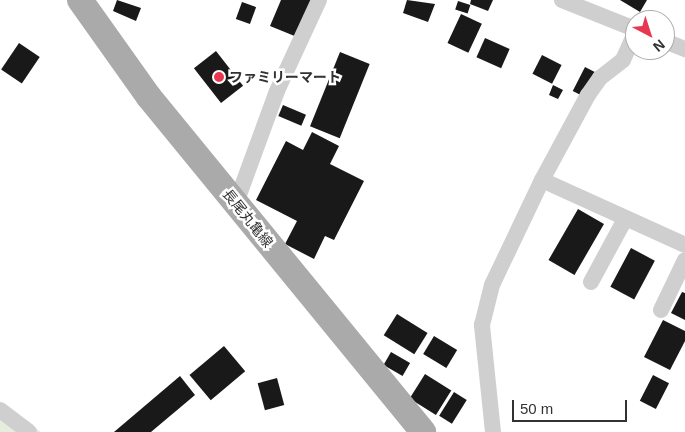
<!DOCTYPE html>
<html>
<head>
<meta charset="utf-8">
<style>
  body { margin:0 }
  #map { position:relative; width:685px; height:432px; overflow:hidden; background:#fff; font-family:Helvetica,"Noto Sans JP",sans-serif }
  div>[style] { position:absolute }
  .green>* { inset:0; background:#e6ecde }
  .building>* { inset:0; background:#191919; transform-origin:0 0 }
  .minor>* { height:16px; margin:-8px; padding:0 8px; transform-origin:8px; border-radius:8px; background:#cfcfcf }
  .primary>* { height:26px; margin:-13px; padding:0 13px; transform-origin:13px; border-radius:13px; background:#aaa }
  .dots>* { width:14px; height:14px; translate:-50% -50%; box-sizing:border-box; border:2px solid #fff; border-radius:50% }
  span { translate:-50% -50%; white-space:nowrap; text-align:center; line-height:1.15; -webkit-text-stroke:5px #fff; paint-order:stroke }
  .poi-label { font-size:14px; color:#323232; font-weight:700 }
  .left { translate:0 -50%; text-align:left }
  .street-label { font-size:14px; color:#323232 }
  .north { position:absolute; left:625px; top:10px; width:50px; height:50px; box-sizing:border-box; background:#fff; border:1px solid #adadad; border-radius:50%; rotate:140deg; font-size:14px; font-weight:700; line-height:20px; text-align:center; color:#323232 }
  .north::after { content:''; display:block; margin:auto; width:18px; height:22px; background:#e63851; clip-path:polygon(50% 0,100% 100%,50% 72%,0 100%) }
  .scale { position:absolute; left:512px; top:400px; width:115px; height:22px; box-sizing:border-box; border:2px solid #323232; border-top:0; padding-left:6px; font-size:15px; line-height:18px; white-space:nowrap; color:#323232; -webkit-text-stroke:4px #fff; paint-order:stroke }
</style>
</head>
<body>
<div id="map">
  <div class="green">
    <i style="clip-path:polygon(0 402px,41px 432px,0 432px)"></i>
  </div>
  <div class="building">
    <i style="clip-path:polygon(117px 0,141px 8px,136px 21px,113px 11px)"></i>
    <i style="clip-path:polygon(281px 0,312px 0,297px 37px,270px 26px)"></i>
    <i style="clip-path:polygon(407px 0,435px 4px,428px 22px,403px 13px)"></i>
    <i style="clip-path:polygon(471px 0,493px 0,488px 11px,470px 4px)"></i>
    <i style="clip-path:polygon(620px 0,647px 0,640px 12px)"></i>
    <i style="left:458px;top:1px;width:13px;height:9px;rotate:18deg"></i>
    <i style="left:242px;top:2px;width:15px;height:18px;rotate:20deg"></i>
    <i style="left:461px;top:14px;width:23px;height:32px;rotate:25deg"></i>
    <i style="left:485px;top:38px;width:27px;height:21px;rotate:24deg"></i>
    <i style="left:19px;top:43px;width:25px;height:32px;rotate:34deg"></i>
    <i style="left:216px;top:51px;width:44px;height:28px;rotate:52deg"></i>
    <i style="left:340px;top:52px;width:32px;height:80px;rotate:22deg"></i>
    <i style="left:542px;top:55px;width:22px;height:21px;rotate:27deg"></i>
    <i style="left:585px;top:67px;width:11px;height:27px;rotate:27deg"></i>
    <i style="clip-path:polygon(553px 85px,563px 90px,558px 99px,549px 95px)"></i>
    <i style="left:283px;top:105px;width:25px;height:12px;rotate:23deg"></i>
    <i style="clip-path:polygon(312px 132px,339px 146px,330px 164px,364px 181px,334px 240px,325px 236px,314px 259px,285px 244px,297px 221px,256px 200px,286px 141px,303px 150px)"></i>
    <i style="left:578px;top:209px;width:30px;height:59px;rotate:30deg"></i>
    <i style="left:631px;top:248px;width:27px;height:44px;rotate:28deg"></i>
    <i style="clip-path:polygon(682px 292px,685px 293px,685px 320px,671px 313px)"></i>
    <i style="left:397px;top:314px;width:36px;height:25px;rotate:32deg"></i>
    <i style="clip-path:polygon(663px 320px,685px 331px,685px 341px,670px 370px,644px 357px)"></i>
    <i style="left:434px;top:336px;width:27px;height:21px;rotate:31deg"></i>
    <i style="left:224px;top:346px;width:33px;height:45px;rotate:50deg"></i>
    <i style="left:391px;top:352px;width:22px;height:15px;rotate:30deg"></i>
    <i style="left:425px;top:374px;width:31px;height:29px;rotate:32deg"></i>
    <i style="left:653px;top:375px;width:18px;height:29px;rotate:27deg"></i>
    <i style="clip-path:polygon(180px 376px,195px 395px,151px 432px,114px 432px)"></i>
    <i style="left:277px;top:378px;width:28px;height:20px;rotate:75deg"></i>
    <i style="left:454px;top:392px;width:15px;height:28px;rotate:32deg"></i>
  </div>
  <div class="minor">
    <i style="left:562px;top:0;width:79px;rotate:21.7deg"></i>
    <i style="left:665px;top:41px;width:22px;rotate:22deg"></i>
    <i style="left:542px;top:180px;width:157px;rotate:24.4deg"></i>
    <i style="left:236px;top:203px;width:119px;rotate:-69.9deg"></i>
    <i style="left:277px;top:91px;width:100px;rotate:-65.2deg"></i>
    <i style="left:591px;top:282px;width:72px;rotate:-61.6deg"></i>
    <i style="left:661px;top:310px;width:55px;rotate:-64.4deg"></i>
    <i style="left:0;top:410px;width:36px;rotate:37deg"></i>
    <i style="left:493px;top:432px;width:108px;rotate:-95.9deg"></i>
    <i style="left:482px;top:325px;width:41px;rotate:-76deg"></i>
    <i style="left:492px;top:285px;width:116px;rotate:-64.5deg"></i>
    <i style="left:542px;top:180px;width:97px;rotate:-61.6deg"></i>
    <i style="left:588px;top:95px;width:21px;rotate:-55deg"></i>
    <i style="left:600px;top:78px;width:29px;rotate:-38deg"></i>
    <i style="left:623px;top:60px;width:30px;rotate:-66deg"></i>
  </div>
  <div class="primary">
    <i style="left:80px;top:0;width:119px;rotate:54.6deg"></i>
    <i style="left:149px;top:97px;width:433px;rotate:50.7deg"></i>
  </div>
  <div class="dots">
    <i style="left:219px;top:77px;background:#e63851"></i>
  </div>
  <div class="poi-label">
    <span class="left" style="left:229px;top:77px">ファミリーマート</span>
  </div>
  <div class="street-label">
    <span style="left:248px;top:218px;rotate:51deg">長尾丸亀線</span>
  </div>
  <div class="north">N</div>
  <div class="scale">50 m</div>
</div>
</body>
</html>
